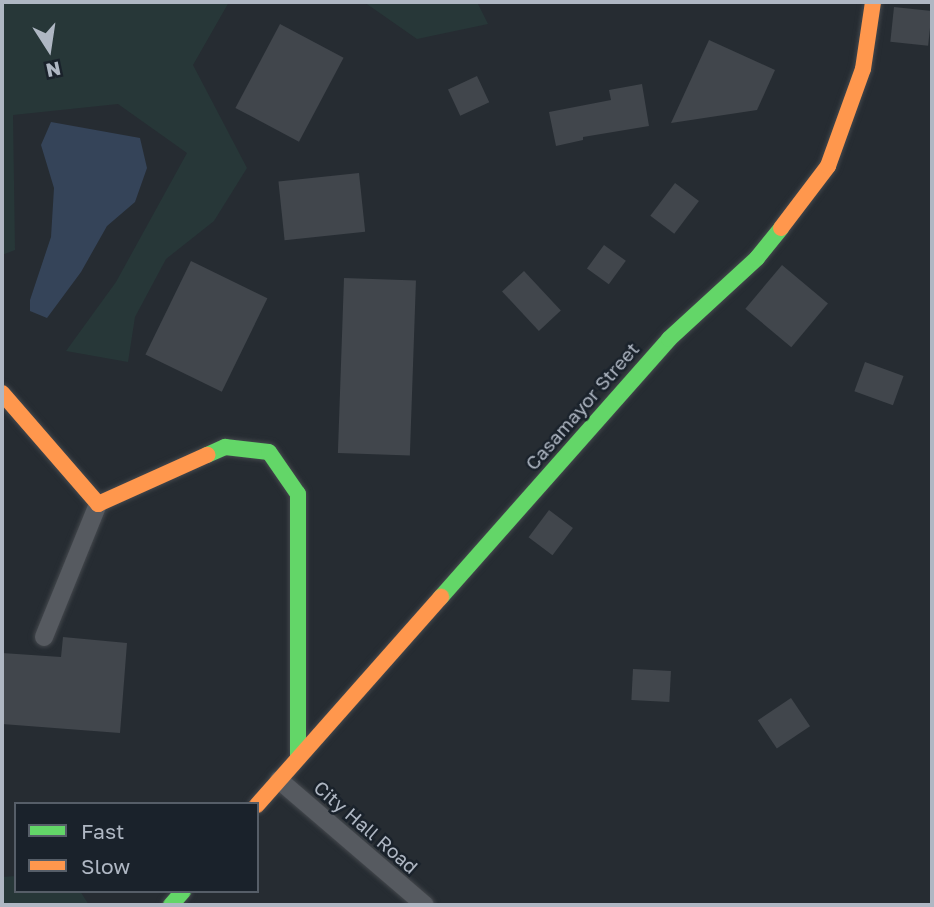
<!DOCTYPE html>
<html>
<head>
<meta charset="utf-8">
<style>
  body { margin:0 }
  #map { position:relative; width:934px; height:907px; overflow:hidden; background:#262c32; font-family:"Golos Text",sans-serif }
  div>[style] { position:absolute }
  .green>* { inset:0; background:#273738 }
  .water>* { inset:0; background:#354459 }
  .building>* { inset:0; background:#41464c; transform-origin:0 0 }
  .roads { filter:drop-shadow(0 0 2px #44484d) drop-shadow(0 0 2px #44484d) }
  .lane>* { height:18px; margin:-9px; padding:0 9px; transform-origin:9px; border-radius:9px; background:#565a60 }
  .fast>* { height:16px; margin:-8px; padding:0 8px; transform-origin:8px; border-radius:8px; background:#63d668 }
  .slow>* { height:16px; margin:-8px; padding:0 8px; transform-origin:8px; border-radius:8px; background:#ff974d }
  span { translate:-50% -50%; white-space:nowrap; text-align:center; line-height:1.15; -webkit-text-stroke:5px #1a222b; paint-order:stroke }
  .street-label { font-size:19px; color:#afb7c3 }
  .frame { position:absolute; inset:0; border:4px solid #afb7c3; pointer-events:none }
  .legend { position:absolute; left:14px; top:802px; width:245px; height:91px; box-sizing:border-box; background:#1a222b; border:2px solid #565e68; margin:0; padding:9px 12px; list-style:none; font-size:21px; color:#afb7c3 }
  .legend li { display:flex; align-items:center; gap:14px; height:35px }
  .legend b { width:35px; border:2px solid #565e68 }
  .north { position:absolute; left:14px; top:14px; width:70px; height:70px; -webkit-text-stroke:5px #1a222b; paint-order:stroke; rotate:168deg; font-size:19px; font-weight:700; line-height:28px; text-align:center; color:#afb7c3 }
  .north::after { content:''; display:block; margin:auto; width:24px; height:32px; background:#afb7c3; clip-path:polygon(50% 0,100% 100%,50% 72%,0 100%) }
</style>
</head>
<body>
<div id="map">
  <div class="green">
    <i style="clip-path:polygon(2px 2px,229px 2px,193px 65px,247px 168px,214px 221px,166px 259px,135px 317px,128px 362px,66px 351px,116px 282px,187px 153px,118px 104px,13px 115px,15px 250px,2px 255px)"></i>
    <i style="clip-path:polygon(364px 2px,477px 2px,488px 24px,417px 39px)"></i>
    <i style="clip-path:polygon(16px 876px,16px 891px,80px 891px,89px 905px,2px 905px,2px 877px)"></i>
  </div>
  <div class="water">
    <i style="clip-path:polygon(51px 122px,140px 138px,147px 168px,135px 202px,107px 226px,81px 272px,47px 318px,30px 311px,30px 300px,51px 237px,54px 188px,41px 145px)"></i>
  </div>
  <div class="building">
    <i style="left:894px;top:7px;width:38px;height:35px;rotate:6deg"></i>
    <i style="left:280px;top:24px;width:72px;height:95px;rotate:28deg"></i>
    <i style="clip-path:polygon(709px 40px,775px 70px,757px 110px,671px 123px)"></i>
    <i style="left:477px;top:76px;width:29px;height:32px;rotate:65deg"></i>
    <i style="clip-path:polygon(642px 84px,649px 126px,583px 137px,583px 140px,556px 146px,549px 112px,611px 100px,609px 90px)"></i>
    <i style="left:359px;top:173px;width:59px;height:81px;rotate:84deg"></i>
    <i style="left:675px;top:183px;width:30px;height:41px;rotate:37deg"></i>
    <i style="left:604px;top:245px;width:27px;height:29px;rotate:36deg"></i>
    <i style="left:191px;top:261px;width:85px;height:104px;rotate:26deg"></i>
    <i style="left:782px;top:265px;width:60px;height:57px;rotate:40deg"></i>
    <i style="left:524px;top:271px;width:54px;height:30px;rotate:47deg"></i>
    <i style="left:344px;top:278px;width:72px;height:175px;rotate:2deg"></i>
    <i style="left:865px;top:362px;width:41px;height:31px;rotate:20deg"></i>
    <i style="left:549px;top:510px;width:30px;height:34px;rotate:37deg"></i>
    <i style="clip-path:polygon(63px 637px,127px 643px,120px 733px,2px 724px,2px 653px,61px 657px)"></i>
    <i style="left:633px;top:669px;width:38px;height:31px;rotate:3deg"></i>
    <i style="left:791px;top:698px;width:34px;height:40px;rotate:56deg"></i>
  </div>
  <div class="roads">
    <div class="lane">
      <i style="left:44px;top:637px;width:144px;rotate:-67.9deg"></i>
      <i style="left:279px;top:780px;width:192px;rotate:40.6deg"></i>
    </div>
    <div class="fast">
      <i style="left:207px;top:455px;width:20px;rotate:-24deg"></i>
      <i style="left:225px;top:447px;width:44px;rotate:6.5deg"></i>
      <i style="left:269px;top:452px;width:51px;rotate:55.4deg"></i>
      <i style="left:298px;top:494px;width:262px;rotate:90deg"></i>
      <i style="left:441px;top:597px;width:344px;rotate:-48.5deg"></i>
      <i style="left:669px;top:339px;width:120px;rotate:-42.6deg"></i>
      <i style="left:757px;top:258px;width:38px;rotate:-51deg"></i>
      <i style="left:171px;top:905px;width:18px;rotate:-49deg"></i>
    </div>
    <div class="slow">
      <i style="left:781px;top:228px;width:78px;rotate:-52.8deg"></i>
      <i style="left:828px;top:166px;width:103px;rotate:-70.2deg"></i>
      <i style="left:863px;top:69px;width:68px;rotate:-81.5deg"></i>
      <i style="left:2px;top:393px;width:147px;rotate:49.1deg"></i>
      <i style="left:98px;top:504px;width:120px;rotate:-24.2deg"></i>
      <i style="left:257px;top:805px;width:278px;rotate:-48.5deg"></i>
    </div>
  </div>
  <div class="street-label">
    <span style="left:582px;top:406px;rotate:-49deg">Casamayor Street</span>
    <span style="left:366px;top:827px;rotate:41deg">City Hall Road</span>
  </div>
  <div class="frame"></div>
  <ul class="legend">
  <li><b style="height:9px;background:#63d668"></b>Fast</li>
  <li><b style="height:9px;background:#ff974d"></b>Slow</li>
  </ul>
  <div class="north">N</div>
</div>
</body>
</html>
